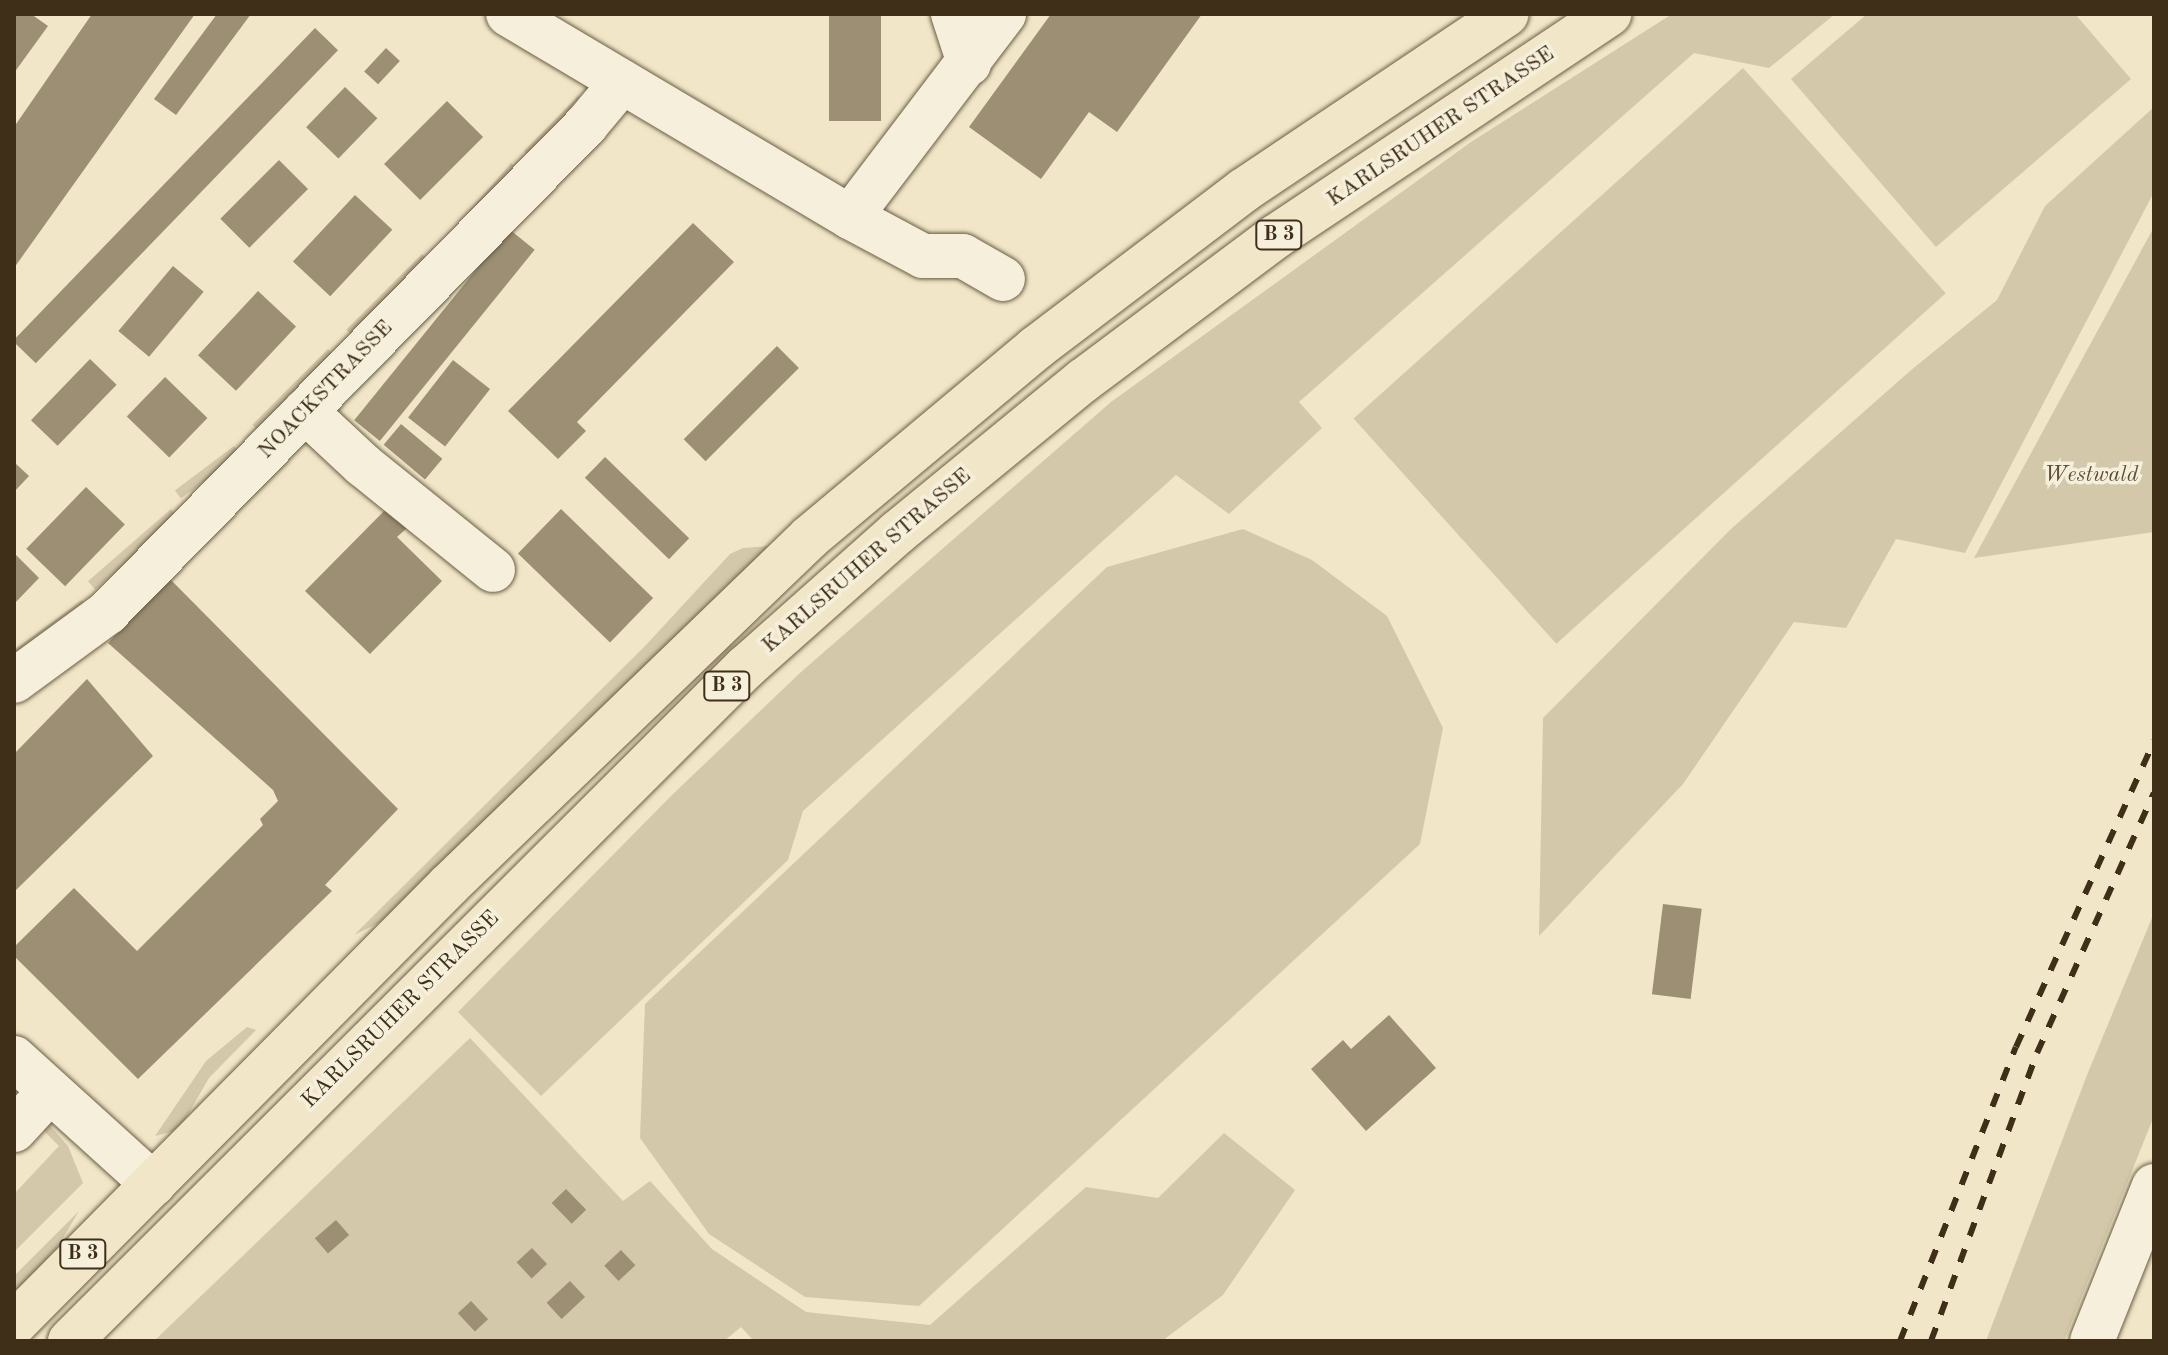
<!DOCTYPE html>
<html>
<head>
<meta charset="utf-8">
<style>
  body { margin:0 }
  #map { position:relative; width:2168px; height:1355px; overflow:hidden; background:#f1e7c8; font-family:"Old Standard TT",serif }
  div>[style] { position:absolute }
  .green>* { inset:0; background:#d3c8aa; transform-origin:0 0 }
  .building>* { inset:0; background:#9c8f74; transform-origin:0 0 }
  .roads { filter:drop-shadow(0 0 2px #6c5d44) drop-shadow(0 0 2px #6c5d44) }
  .minor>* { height:44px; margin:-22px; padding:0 22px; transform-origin:22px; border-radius:22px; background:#f6efdb }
  .major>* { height:44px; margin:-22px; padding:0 22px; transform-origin:22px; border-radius:22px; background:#f1e7c8 }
  .rail>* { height:6px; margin-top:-3px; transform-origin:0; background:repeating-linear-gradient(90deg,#402f18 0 14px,transparent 0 28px) }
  span { translate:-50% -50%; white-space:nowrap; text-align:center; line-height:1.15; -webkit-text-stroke:7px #f6efdb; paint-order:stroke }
  .shield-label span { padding:2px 6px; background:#f6efdb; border:2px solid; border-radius:6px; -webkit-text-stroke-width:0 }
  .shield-label { font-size:20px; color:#402f18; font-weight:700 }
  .street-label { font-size:22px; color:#402f18 }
  .park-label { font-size:22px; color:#5d4e35; font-style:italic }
  .frame { position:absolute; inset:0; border:16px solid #402f18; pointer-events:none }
</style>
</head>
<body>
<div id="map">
  <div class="green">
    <i style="clip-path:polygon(1672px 14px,1835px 14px,1769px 68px,1694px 53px,1299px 402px,1322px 428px,1229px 514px,1176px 475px,803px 811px,788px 860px,541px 1096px,458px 1012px,672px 795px,801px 672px,1111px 402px,1471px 142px)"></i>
    <i style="clip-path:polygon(1867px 14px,2075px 14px,2131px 79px,1936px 247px,1791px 79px)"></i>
    <i style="left:1743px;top:68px;width:303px;height:524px;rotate:48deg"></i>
    <i style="clip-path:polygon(579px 95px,576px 109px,532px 159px,524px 151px)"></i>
    <i style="clip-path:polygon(2154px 107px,2154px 192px,1965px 553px,1896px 539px,1846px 628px,1794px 622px,1683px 784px,1539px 936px,1543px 718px,1731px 529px,1910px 371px,1997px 300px,2045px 206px)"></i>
    <i style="left:511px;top:163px;width:11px;height:102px;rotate:41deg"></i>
    <i style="clip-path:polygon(2154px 227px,2154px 532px,1974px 558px)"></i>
    <i style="left:422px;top:254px;width:11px;height:107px;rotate:45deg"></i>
    <i style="left:328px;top:349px;width:11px;height:107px;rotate:45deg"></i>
    <i style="left:234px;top:446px;width:10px;height:74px;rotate:53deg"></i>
    <i style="left:171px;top:509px;width:11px;height:110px;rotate:49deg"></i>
    <i style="clip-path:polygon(1243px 529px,1312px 560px,1387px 616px,1443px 728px,1420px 844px,919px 1306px,805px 1297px,709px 1234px,640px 1138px,645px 1004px,1107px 567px)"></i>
    <i style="clip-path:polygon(770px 546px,387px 919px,354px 935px,646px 645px,730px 554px,743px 548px)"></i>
    <i style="clip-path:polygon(82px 600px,89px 608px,21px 656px,14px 650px)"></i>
    <i style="clip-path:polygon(2154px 913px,2154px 1116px,2064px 1341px,1986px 1341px,2087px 1075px)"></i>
    <i style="clip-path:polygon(247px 1027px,256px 1030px,209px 1078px,179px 1130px,155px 1136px,206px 1061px)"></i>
    <i style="clip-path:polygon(470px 1038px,623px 1201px,650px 1181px,712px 1249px,806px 1312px,930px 1325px,1086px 1187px,1158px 1198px,1224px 1133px,1295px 1190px,1223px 1295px,1162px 1341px,754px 1341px,741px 1327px,724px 1341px,154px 1341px)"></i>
    <i style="clip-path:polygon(46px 1121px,68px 1146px,83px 1183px,14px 1252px,14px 1194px,59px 1146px,40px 1127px)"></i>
    <i style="clip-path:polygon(79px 1211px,57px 1248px,14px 1294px,14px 1276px)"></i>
  </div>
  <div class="building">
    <i style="clip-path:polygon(14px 14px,31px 14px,48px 26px,14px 73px)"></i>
    <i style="clip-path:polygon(92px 14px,195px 14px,14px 268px,14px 127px)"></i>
    <i style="clip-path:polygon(217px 14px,251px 14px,176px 115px,154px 99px)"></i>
    <i style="left:829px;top:14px;width:52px;height:107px"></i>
    <i style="clip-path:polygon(1051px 14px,1202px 14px,1117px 132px,1089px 112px,1041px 179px,969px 127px)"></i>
    <i style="left:315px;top:28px;width:32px;height:435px;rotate:44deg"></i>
    <i style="left:386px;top:48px;width:19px;height:32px;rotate:43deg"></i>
    <i style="left:345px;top:87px;width:45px;height:56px;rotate:44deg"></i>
    <i style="left:447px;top:101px;width:51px;height:89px;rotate:45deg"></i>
    <i style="left:279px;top:160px;width:41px;height:83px;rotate:45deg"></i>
    <i style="left:355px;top:195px;width:51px;height:91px;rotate:43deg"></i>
    <i style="clip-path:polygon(693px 223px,734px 262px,577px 422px,586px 431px,558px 459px,508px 411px)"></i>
    <i style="left:509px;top:229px;width:33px;height:246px;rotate:39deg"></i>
    <i style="left:173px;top:266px;width:40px;height:85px;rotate:40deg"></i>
    <i style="left:258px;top:291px;width:52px;height:88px;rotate:43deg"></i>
    <i style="left:777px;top:346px;width:31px;height:132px;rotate:45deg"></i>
    <i style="left:90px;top:359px;width:37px;height:85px;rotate:44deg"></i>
    <i style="left:453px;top:360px;width:47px;height:73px;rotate:38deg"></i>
    <i style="left:165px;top:377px;width:59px;height:55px;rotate:44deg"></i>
    <i style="left:401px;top:424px;width:54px;height:27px;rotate:40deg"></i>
    <i style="left:605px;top:457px;width:117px;height:29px;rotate:44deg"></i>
    <i style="clip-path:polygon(14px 462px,29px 476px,14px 492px)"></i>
    <i style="left:86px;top:487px;width:54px;height:86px;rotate:44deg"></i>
    <i style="clip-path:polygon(387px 508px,407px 528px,397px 537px,442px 581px,370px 654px,305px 591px)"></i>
    <i style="left:561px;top:509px;width:128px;height:62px;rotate:44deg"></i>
    <i style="clip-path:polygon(14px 553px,39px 578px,14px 604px)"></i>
    <i style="clip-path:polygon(169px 578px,398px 809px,325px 885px,332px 891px,138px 1079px,14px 956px,14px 947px,74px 888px,137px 951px,263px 825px,260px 819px,278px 801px,273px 790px,108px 643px)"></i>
    <i style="clip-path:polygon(87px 679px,153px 756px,14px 892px,14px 754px)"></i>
    <i style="left:1663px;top:904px;width:39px;height:91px;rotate:7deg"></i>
    <i style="clip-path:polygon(1389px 1015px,1436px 1068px,1366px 1131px,1311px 1069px,1343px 1040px,1351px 1049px)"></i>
    <i style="left:566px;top:1189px;width:29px;height:20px;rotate:46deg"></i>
    <i style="left:336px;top:1220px;width:20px;height:28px;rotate:49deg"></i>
    <i style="left:532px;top:1248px;width:22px;height:21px;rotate:47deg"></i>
    <i style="left:621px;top:1250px;width:21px;height:23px;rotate:47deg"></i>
    <i style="left:570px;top:1281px;width:22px;height:32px;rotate:47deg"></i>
    <i style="left:471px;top:1301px;width:25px;height:18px;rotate:47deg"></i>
  </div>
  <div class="roads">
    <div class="minor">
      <i style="left:508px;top:14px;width:398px;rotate:30.7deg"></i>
      <i style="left:850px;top:217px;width:83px;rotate:28.1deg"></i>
      <i style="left:923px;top:256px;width:40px"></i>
      <i style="left:963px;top:256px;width:46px;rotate:29.9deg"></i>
      <i style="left:953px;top:14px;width:52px;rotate:71.9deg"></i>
      <i style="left:850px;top:217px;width:255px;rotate:-52.8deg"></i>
      <i style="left:305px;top:411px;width:79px;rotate:43deg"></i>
      <i style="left:363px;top:465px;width:167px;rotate:38.9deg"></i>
      <i style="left:14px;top:681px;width:115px;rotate:-36.2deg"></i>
      <i style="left:107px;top:613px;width:684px;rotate:-45.53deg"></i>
      <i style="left:586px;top:125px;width:56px;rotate:-50.1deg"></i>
      <i style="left:14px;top:1058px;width:188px;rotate:42.2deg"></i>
      <i style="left:14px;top:1130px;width:53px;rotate:-47.3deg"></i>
      <i style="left:2092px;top:1341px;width:167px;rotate:-68.2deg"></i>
    </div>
    <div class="major">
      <i style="left:14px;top:1324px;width:618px;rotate:-45.26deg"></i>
      <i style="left:449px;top:885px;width:501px;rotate:-43.95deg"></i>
      <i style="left:810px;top:537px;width:295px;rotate:-39.9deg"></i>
      <i style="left:1036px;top:348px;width:261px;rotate:-37.2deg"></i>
      <i style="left:1244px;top:190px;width:316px;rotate:-33.8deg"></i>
      <i style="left:70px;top:1341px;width:955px;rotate:-44.92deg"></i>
      <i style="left:746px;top:667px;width:203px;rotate:-41.6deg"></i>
      <i style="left:898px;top:532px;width:240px;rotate:-39.3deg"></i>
      <i style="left:1084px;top:380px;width:239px;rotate:-36.8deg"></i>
      <i style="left:1275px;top:237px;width:402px;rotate:-33.7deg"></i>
    </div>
  </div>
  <div class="rail">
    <i style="left:1900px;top:1341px;width:316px;rotate:-68.5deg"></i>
    <i style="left:2016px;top:1047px;width:336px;rotate:-65.7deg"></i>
    <i style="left:1931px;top:1341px;width:307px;rotate:-69.8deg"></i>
    <i style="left:2037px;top:1053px;width:285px;rotate:-65.8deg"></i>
  </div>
  <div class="shield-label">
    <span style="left:1279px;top:235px">B 3</span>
    <span style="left:727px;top:686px">B 3</span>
    <span style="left:83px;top:1254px">B 3</span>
  </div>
  <div class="street-label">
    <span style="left:1441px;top:127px;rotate:-34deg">KARLSRUHER STRASSE</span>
    <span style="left:326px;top:390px;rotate:-46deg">NOACKSTRASSE</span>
    <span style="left:867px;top:561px;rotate:-41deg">KARLSRUHER STRASSE</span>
    <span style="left:401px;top:1010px;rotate:-45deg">KARLSRUHER STRASSE</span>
  </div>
  <div class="park-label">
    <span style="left:2091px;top:476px">Westwald</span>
  </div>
  <div class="frame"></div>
</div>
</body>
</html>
